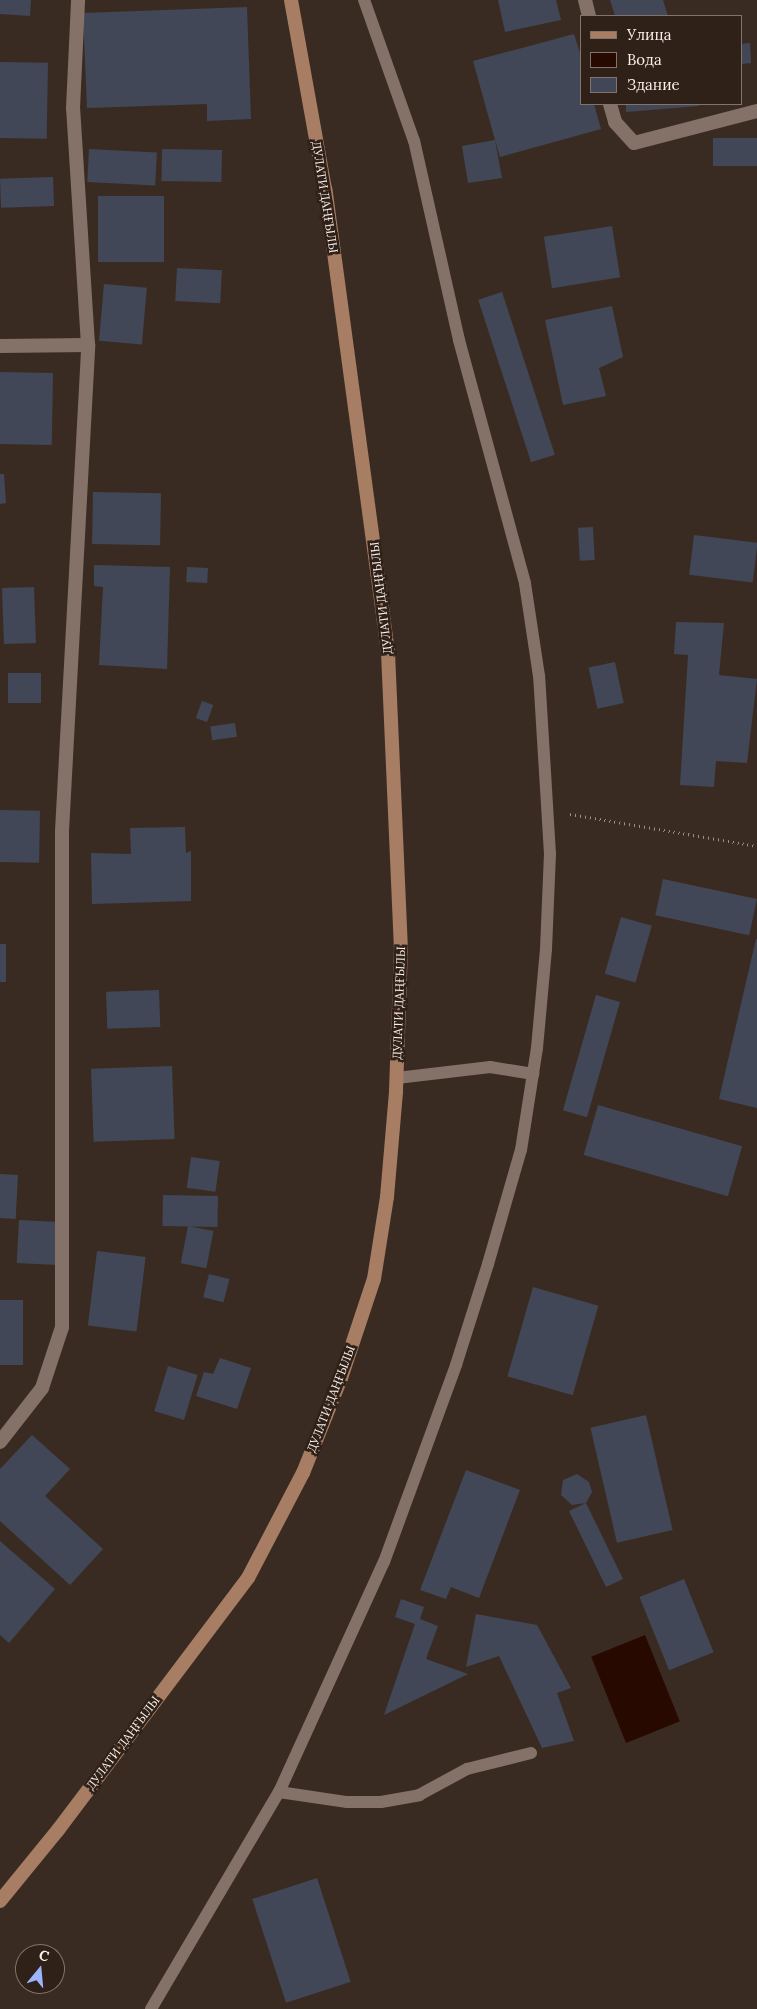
<!DOCTYPE html>
<html>
<head>
<meta charset="utf-8">
<style>
  body { margin:0 }
  #map { position:relative; width:757px; height:2009px; overflow:hidden; background:#3a2b22; font-family:Lora,serif }
  div>[style] { position:absolute }
  .water>* { inset:0; background:#280900; transform-origin:0 0 }
  .building>* { inset:0; background:#414756; transform-origin:0 0 }
  .path>* { height:3px; margin-top:-1.5px; transform-origin:0; background:repeating-linear-gradient(90deg,#9c8f88 0 1px,transparent 0 5px) }
  .service>* { height:12px; margin:-6px; padding:0 6px; transform-origin:6px; border-radius:6px; background:#847268 }
  .minor>* { height:14px; margin:-7px; padding:0 7px; transform-origin:7px; border-radius:7px; background:#847268 }
  .secondary>* { height:14px; margin:-7px; padding:0 7px; transform-origin:7px; border-radius:7px; background:#a77d63 }
  span { translate:-50% -50%; white-space:nowrap; text-align:center; line-height:1.15; -webkit-text-stroke:5px #2f2118; paint-order:stroke }
  .street-label { font-size:12px; color:#fbf1eb }
  .legend { position:absolute; left:580px; top:15px; width:162px; height:90px; box-sizing:border-box; background:#2f2118; border:1px solid #81746c; margin:0; padding:6px 9px; list-style:none; font-size:15px; color:#fbf1eb }
  .legend li { display:flex; align-items:center; gap:10px; height:25px }
  .legend b { width:25px; border:1px solid #81746c }
  .north { position:absolute; left:15px; top:1944px; width:50px; height:50px; box-sizing:border-box; background:#2f2118; border:1px solid #81746c; border-radius:50%; rotate:17deg; font-size:14px; font-weight:700; line-height:20px; text-align:center; color:#fbf1eb }
  .north::after { content:''; display:block; margin:auto; width:18px; height:22px; background:#9bb4fd; clip-path:polygon(50% 0,100% 100%,50% 72%,0 100%) }
</style>
</head>
<body>
<div id="map">
  <div class="water">
    <i style="left:645px;top:1635px;width:93px;height:58px;rotate:68deg"></i>
  </div>
  <div class="building">
    <i style="clip-path:polygon(0 0,31px 0,30px 16px,0 14px)"></i>
    <i style="clip-path:polygon(498px 0,556px 0,561px 20px,505px 32px)"></i>
    <i style="clip-path:polygon(610px 0,663px 0,668px 16px,615px 16px)"></i>
    <i style="clip-path:polygon(247px 7px,251px 119px,207px 121px,207px 104px,87px 108px,83px 13px)"></i>
    <i style="clip-path:polygon(574px 34px,581px 56px,581px 104px,594px 104px,601px 129px,500px 157px,495px 140px,502px 178px,468px 183px,462px 146px,495px 140px,473px 61px)"></i>
    <i style="clip-path:polygon(750px 43px,751px 63px,741px 64px,741px 44px)"></i>
    <i style="left:0;top:62px;width:48px;height:76px;rotate:1deg"></i>
    <i style="clip-path:polygon(626px 104px,698px 104px,699px 106px,626px 112px)"></i>
    <i style="left:757px;top:138px;width:28px;height:44px;rotate:90deg"></i>
    <i style="left:89px;top:149px;width:68px;height:33px;rotate:3deg"></i>
    <i style="left:162px;top:149px;width:60px;height:32px;rotate:1deg"></i>
    <i style="left:53px;top:177px;width:29px;height:53px;rotate:88deg"></i>
    <i style="left:98px;top:196px;width:66px;height:66px"></i>
    <i style="left:612px;top:226px;width:52px;height:69px;rotate:81deg"></i>
    <i style="left:177px;top:268px;width:45px;height:33px;rotate:3deg"></i>
    <i style="left:104px;top:284px;width:43px;height:57px;rotate:5deg"></i>
    <i style="left:502px;top:292px;width:171px;height:25px;rotate:72deg"></i>
    <i style="clip-path:polygon(612px 306px,623px 357px,599px 368px,606px 396px,563px 405px,545px 320px)"></i>
    <i style="left:0;top:372px;width:53px;height:72px;rotate:1deg"></i>
    <i style="clip-path:polygon(0 474px,4px 474px,6px 503px,0 504px)"></i>
    <i style="left:93px;top:492px;width:68px;height:52px;rotate:1deg"></i>
    <i style="left:593px;top:527px;width:33px;height:15px;rotate:87deg"></i>
    <i style="left:694px;top:535px;width:64px;height:40px;rotate:7deg"></i>
    <i style="clip-path:polygon(94px 565px,170px 567px,167px 669px,99px 665px,103px 587px,94px 586px)"></i>
    <i style="left:187px;top:567px;width:21px;height:15px;rotate:3deg"></i>
    <i style="left:34px;top:587px;width:56px;height:32px;rotate:88deg"></i>
    <i style="clip-path:polygon(676px 622px,724px 623px,719px 675px,757px 679px,747px 763px,716px 761px,714px 787px,680px 785px,688px 655px,674px 654px)"></i>
    <i style="left:615px;top:662px;width:42px;height:27px;rotate:78deg"></i>
    <i style="left:8px;top:673px;width:33px;height:30px"></i>
    <i style="left:202px;top:701px;width:12px;height:18px;rotate:20deg"></i>
    <i style="left:235px;top:723px;width:14px;height:25px;rotate:82deg"></i>
    <i style="left:0;top:810px;width:40px;height:52px;rotate:1deg"></i>
    <i style="clip-path:polygon(185px 827px,186px 853px,191px 851px,191px 901px,92px 904px,91px 853px,131px 854px,130px 828px)"></i>
    <i style="left:663px;top:879px;width:96px;height:37px;rotate:12deg"></i>
    <i style="left:621px;top:917px;width:32px;height:59px;rotate:16deg"></i>
    <i style="clip-path:polygon(756px 939px,757px 939px,757px 1108px,719px 1099px)"></i>
    <i style="left:0;top:944px;width:6px;height:38px"></i>
    <i style="left:159px;top:990px;width:37px;height:53px;rotate:88deg"></i>
    <i style="left:596px;top:995px;width:25px;height:120px;rotate:16deg"></i>
    <i style="left:172px;top:1066px;width:73px;height:81px;rotate:88deg"></i>
    <i style="left:598px;top:1105px;width:150px;height:52px;rotate:16deg"></i>
    <i style="left:191px;top:1157px;width:29px;height:31px;rotate:8deg"></i>
    <i style="left:0;top:1174px;width:18px;height:44px;rotate:3deg"></i>
    <i style="left:163px;top:1195px;width:55px;height:31px;rotate:1deg"></i>
    <i style="left:19px;top:1220px;width:40px;height:43px;rotate:3deg"></i>
    <i style="left:188px;top:1226px;width:26px;height:38px;rotate:11deg"></i>
    <i style="left:97px;top:1251px;width:49px;height:75px;rotate:7deg"></i>
    <i style="left:209px;top:1274px;width:21px;height:24px;rotate:14deg"></i>
    <i style="left:533px;top:1287px;width:68px;height:93px;rotate:16deg"></i>
    <i style="left:0;top:1300px;width:23px;height:65px"></i>
    <i style="clip-path:polygon(220px 1358px,251px 1368px,237px 1409px,196px 1396px,204px 1372px,213px 1374px)"></i>
    <i style="left:168px;top:1366px;width:31px;height:47px;rotate:17deg"></i>
    <i style="left:646px;top:1415px;width:118px;height:57px;rotate:77deg"></i>
    <i style="clip-path:polygon(32px 1435px,70px 1469px,45px 1496px,103px 1549px,70px 1585px,0 1521px,0 1469px)"></i>
    <i style="clip-path:polygon(466px 1470px,520px 1490px,479px 1598px,451px 1587px,446px 1599px,420px 1590px)"></i>
    <i style="clip-path:polygon(577px 1474px,589px 1482px,592px 1492px,586px 1503px,623px 1579px,606px 1587px,569px 1511px,586px 1503px,572px 1505px,561px 1495px,563px 1480px)"></i>
    <i style="clip-path:polygon(0 1541px,55px 1589px,9px 1643px,0 1635px)"></i>
    <i style="left:684px;top:1579px;width:79px;height:48px;rotate:68deg"></i>
    <i style="clip-path:polygon(401px 1599px,424px 1607px,420px 1619px,438px 1626px,426px 1659px,468px 1674px,384px 1715px,415px 1624px,395px 1617px)"></i>
    <i style="clip-path:polygon(476px 1614px,537px 1625px,571px 1688px,557px 1693px,574px 1741px,542px 1748px,499px 1656px,466px 1667px)"></i>
    <i style="left:317px;top:1878px;width:109px;height:68px;rotate:72deg"></i>
  </div>
  <div class="path">
    <i style="left:570px;top:814px;width:190px;rotate:9.7deg"></i>
  </div>
  <div class="service">
    <i style="left:397px;top:1078px;width:94px;rotate:-6.7deg"></i>
    <i style="left:490px;top:1067px;width:44px;rotate:9.2deg"></i>
    <i style="left:279px;top:1792px;width:69px;rotate:8.4deg"></i>
    <i style="left:347px;top:1802px;width:34px"></i>
    <i style="left:381px;top:1802px;width:39px;rotate:-10deg"></i>
    <i style="left:419px;top:1795px;width:55px;rotate:-28.4deg"></i>
    <i style="left:467px;top:1769px;width:66px;rotate:-14deg"></i>
    <i style="left:151px;top:2009px;width:252px;rotate:-59.5deg"></i>
    <i style="left:279px;top:1792px;width:253px;rotate:-65.5deg"></i>
    <i style="left:384px;top:1562px;width:210px;rotate:-69.9deg"></i>
    <i style="left:456px;top:1365px;width:106px;rotate:-72.4deg"></i>
    <i style="left:488px;top:1264px;width:119px;rotate:-73.9deg"></i>
    <i style="left:521px;top:1150px;width:103px;rotate:-81.1deg"></i>
    <i style="left:537px;top:1048px;width:99px;rotate:-84.8deg"></i>
    <i style="left:546px;top:949px;width:95px;rotate:-87.6deg"></i>
    <i style="left:550px;top:854px;width:178px;rotate:-93.5deg"></i>
    <i style="left:539px;top:676px;width:94px;rotate:-98.6deg"></i>
    <i style="left:525px;top:583px;width:252px;rotate:-105.2deg"></i>
    <i style="left:459px;top:340px;width:204px;rotate:-102.7deg"></i>
    <i style="left:414px;top:141px;width:150px;rotate:-109.5deg"></i>
  </div>
  <div class="minor">
    <i style="left:585px;top:0;width:16px;rotate:76deg"></i>
    <i style="left:610px;top:104px;width:19px;rotate:74deg"></i>
    <i style="left:615px;top:122px;width:28px;rotate:48deg"></i>
    <i style="left:634px;top:143px;width:127px;rotate:-14.6deg"></i>
    <i style="left:0;top:346px;width:88px;rotate:-0.7deg"></i>
    <i style="left:0;top:1442px;width:68px;rotate:-52.1deg"></i>
    <i style="left:42px;top:1388px;width:64px;rotate:-71.8deg"></i>
    <i style="left:62px;top:1327px;width:496px;rotate:-90deg"></i>
    <i style="left:62px;top:831px;width:487px;rotate:-86.9deg"></i>
    <i style="left:88px;top:345px;width:237px;rotate:-93.6deg"></i>
    <i style="left:73px;top:108px;width:108px;rotate:-87.3deg"></i>
  </div>
  <div class="secondary">
    <i style="left:0;top:1901px;width:92px;rotate:-50.8deg"></i>
    <i style="left:58px;top:1830px;width:316px;rotate:-53deg"></i>
    <i style="left:248px;top:1578px;width:119px;rotate:-62.4deg"></i>
    <i style="left:303px;top:1473px;width:102px;rotate:-68.2deg"></i>
    <i style="left:341px;top:1378px;width:104px;rotate:-71.6deg"></i>
    <i style="left:374px;top:1279px;width:83px;rotate:-81deg"></i>
    <i style="left:387px;top:1197px;width:106px;rotate:-85.1deg"></i>
    <i style="left:396px;top:1091px;width:141px;rotate:-88deg"></i>
    <i style="left:401px;top:950px;width:298px;rotate:-92.5deg"></i>
    <i style="left:388px;top:652px;width:467px;rotate:-97.7deg"></i>
    <i style="left:325px;top:189px;width:192px;rotate:-100.2deg"></i>
  </div>
  <div class="street-label">
    <span style="left:325px;top:197px;rotate:81deg">ДУЛАТИ ДАҢҒЫЛЫ</span>
    <span style="left:381px;top:598px;rotate:-97deg">ДУЛАТИ ДАҢҒЫЛЫ</span>
    <span style="left:399px;top:1003px;rotate:-88deg">ДУЛАТИ ДАҢҒЫЛЫ</span>
    <span style="left:331px;top:1399px;rotate:-69deg">ДУЛАТИ ДАҢҒЫЛЫ</span>
    <span style="left:123px;top:1743px;rotate:-53deg">ДУЛАТИ ДАҢҒЫЛЫ</span>
  </div>
  <ul class="legend">
  <li><b style="height:6px;background:#a77d63"></b>Улица</li>
  <li><b style="height:14px;background:#280900"></b>Вода</li>
  <li><b style="height:14px;background:#414756"></b>Здание</li>
  </ul>
  <div class="north">С</div>
</div>
</body>
</html>
